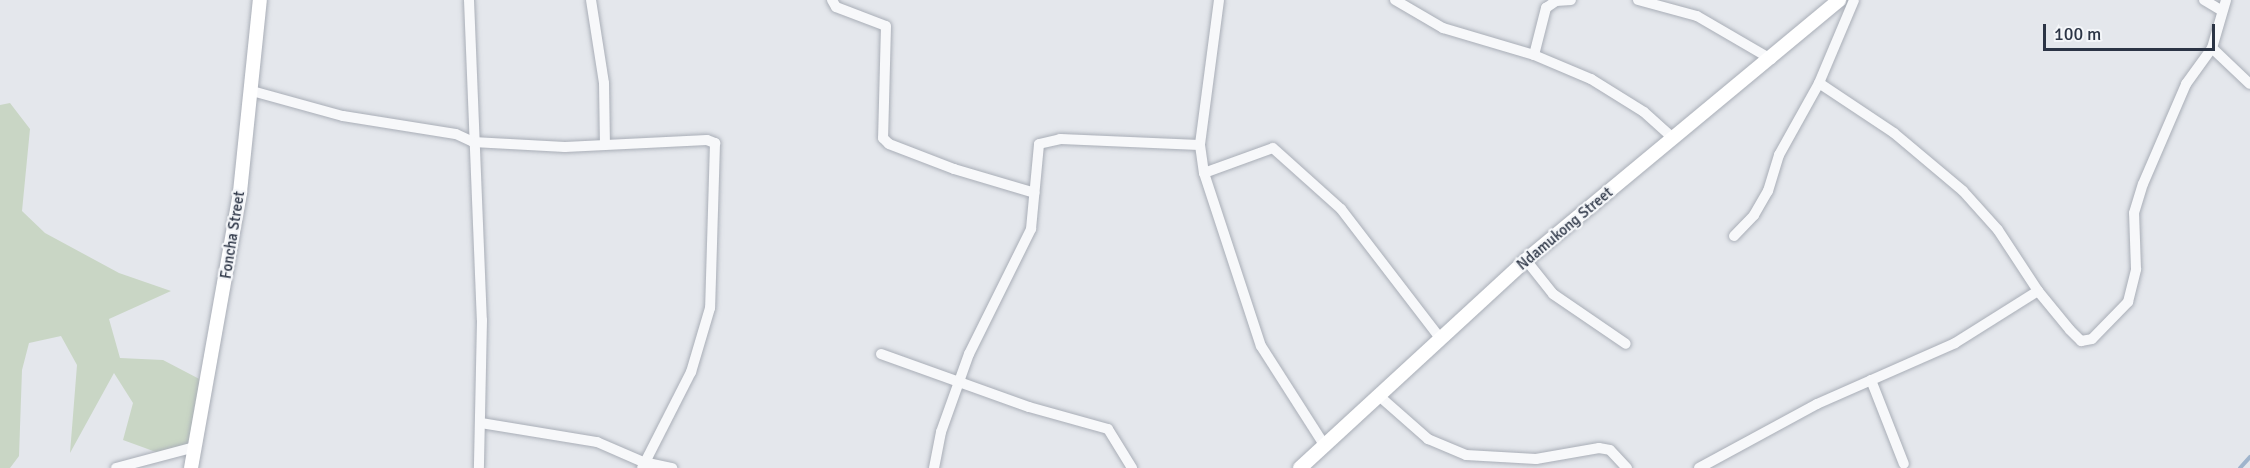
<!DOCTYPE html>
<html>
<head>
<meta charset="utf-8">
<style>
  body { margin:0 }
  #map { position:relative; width:2250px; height:468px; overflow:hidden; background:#e4e7ec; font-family:Signika,sans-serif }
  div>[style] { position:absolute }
  .green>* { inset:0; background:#c9d6c5 }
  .stream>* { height:4px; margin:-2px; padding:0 2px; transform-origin:2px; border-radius:2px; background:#9fb4cc }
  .roads { filter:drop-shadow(0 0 2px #a9aeb7) drop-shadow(0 0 2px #a9aeb7) }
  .minor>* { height:10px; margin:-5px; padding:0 5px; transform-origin:5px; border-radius:5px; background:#f7f8fa }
  .major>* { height:14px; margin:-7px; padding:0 7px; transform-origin:7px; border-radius:7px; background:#fff }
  span { translate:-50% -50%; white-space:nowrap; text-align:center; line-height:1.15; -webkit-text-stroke:4.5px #f4f6f9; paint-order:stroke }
  .street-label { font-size:15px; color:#2b3445 }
  .scale { position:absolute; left:2043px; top:24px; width:172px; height:27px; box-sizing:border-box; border:3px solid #2b3445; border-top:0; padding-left:8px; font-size:18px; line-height:21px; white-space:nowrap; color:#2b3445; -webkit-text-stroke:4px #f4f6f9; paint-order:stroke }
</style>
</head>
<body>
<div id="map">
  <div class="green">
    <i style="clip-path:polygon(10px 103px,30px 129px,22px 211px,45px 233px,119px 273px,171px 291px,109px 319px,120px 358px,163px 360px,207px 383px,195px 447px,167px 456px,123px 440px,133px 403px,114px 373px,70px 453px,77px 365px,61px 336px,29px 343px,22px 370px,19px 456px,10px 468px,0 468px,0 105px)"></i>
  </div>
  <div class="stream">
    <i style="left:2240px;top:468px;width:15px;rotate:-48deg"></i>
  </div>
  <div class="roads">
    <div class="minor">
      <i style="left:469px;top:0;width:320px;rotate:87.7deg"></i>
      <i style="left:482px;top:320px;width:148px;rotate:91.2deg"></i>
      <i style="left:591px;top:0;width:84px;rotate:81.1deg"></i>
      <i style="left:604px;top:83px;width:62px;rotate:89.1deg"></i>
      <i style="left:832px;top:0;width:8px;rotate:60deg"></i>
      <i style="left:836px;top:7px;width:53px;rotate:20.8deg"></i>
      <i style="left:886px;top:26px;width:112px;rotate:91.5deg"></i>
      <i style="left:883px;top:138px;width:8px;rotate:45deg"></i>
      <i style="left:889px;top:144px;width:70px;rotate:21deg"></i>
      <i style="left:954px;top:169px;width:84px;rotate:16.5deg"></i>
      <i style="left:1219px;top:0;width:146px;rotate:97.5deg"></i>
      <i style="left:1200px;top:145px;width:28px;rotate:82deg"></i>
      <i style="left:1204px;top:173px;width:182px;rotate:71.8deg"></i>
      <i style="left:1261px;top:346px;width:119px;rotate:57.4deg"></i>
      <i style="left:1395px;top:0;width:56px;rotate:30.3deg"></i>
      <i style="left:1443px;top:28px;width:95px;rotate:16.5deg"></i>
      <i style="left:1534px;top:55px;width:62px;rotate:22.8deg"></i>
      <i style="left:1591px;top:79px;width:62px;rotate:31.9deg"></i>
      <i style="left:1644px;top:112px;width:40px;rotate:42deg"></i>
      <i style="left:1638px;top:0;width:61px;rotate:15.2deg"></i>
      <i style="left:1697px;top:16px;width:86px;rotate:30.2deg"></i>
      <i style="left:2204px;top:0;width:21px;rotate:31deg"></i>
      <i style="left:2212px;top:48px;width:52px;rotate:43.5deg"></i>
      <i style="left:1534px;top:55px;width:49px;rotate:-75.7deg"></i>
      <i style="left:1546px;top:8px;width:12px;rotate:-35deg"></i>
      <i style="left:1556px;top:1px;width:15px;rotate:-4deg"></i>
      <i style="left:1819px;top:83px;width:90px;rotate:33.7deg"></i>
      <i style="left:1894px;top:133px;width:90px;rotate:40deg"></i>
      <i style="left:1963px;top:191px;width:52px;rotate:48.1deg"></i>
      <i style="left:1998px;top:230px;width:73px;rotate:56.7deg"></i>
      <i style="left:2038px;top:291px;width:50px;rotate:50.6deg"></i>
      <i style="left:2070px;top:330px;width:16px;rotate:45deg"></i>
      <i style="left:2081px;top:341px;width:11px;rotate:-10deg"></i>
      <i style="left:2092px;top:339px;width:52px;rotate:-45.8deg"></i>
      <i style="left:2128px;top:302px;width:34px;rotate:-76deg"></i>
      <i style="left:2136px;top:269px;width:56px;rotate:-92deg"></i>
      <i style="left:2134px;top:213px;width:30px;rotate:-73deg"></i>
      <i style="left:2143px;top:184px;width:109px;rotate:-66.7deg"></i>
      <i style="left:2186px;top:84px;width:44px;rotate:-54.2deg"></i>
      <i style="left:2212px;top:48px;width:50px;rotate:-73.7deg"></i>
      <i style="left:252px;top:91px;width:94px;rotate:15.4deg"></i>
      <i style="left:343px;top:116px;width:114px;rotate:9.1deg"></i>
      <i style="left:456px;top:134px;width:19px;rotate:25deg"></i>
      <i style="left:473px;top:142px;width:92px;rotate:3.1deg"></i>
      <i style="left:565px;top:147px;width:142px;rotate:-2.8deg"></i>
      <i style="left:707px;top:140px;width:9px;rotate:21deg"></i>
      <i style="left:715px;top:143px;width:165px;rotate:91.7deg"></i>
      <i style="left:710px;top:308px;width:67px;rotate:106.5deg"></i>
      <i style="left:691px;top:372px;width:108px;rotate:117deg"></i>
      <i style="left:1204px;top:173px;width:73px;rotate:-19.9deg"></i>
      <i style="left:1273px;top:148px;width:91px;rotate:41.9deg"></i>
      <i style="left:1341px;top:209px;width:163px;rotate:52.5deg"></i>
      <i style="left:1734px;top:236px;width:29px;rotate:-46deg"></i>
      <i style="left:1754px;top:215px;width:28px;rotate:-60deg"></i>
      <i style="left:1768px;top:191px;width:38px;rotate:-73deg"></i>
      <i style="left:1779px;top:155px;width:82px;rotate:-60.9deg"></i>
      <i style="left:1819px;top:83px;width:90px;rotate:-67.1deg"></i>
      <i style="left:1526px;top:260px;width:43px;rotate:51.5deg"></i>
      <i style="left:1553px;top:294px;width:88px;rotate:34.4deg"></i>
      <i style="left:881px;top:354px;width:157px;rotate:19.7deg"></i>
      <i style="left:1029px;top:407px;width:82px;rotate:15.6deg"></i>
      <i style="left:1108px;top:429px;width:46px;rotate:58.4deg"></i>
      <i style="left:1871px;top:380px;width:90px;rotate:68.6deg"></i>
      <i style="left:1378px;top:395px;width:67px;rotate:41.3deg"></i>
      <i style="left:1428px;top:439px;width:41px;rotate:22.8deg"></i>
      <i style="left:1466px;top:455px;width:70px;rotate:3.3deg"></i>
      <i style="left:1536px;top:459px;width:64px;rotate:-9.9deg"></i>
      <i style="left:1599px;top:448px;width:11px;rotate:10deg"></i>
      <i style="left:1610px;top:450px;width:25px;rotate:47deg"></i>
      <i style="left:481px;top:423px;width:118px;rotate:9.3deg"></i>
      <i style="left:597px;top:442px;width:50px;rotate:23.5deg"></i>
      <i style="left:643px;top:462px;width:30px;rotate:12deg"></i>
      <i style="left:116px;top:468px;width:82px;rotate:-14.9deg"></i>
      <i style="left:934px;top:468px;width:37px;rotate:-79deg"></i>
      <i style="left:941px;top:432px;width:83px;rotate:-70.3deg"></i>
      <i style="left:969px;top:354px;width:140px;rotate:-63.6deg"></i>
      <i style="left:1031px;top:229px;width:85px;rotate:-84.6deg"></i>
      <i style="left:1039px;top:144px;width:22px;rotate:-13deg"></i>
      <i style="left:1060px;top:139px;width:140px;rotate:2.5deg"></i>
      <i style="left:1699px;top:468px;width:134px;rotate:-28.5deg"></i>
      <i style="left:1817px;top:404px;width:151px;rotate:-23.8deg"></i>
      <i style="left:1955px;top:343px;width:98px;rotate:-32.1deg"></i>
    </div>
    <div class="major">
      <i style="left:191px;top:468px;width:280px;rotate:-79.9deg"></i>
      <i style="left:240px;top:192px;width:193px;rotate:-84.1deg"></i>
      <i style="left:1300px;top:468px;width:307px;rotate:-42.6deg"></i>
      <i style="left:1526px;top:260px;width:407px;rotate:-39.7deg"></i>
    </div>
  </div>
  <div class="street-label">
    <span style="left:1565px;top:229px;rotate:-40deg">Ndamukong Street</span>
    <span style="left:233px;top:235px;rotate:-81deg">Foncha Street</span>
  </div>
  <div class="scale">100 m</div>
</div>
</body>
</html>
